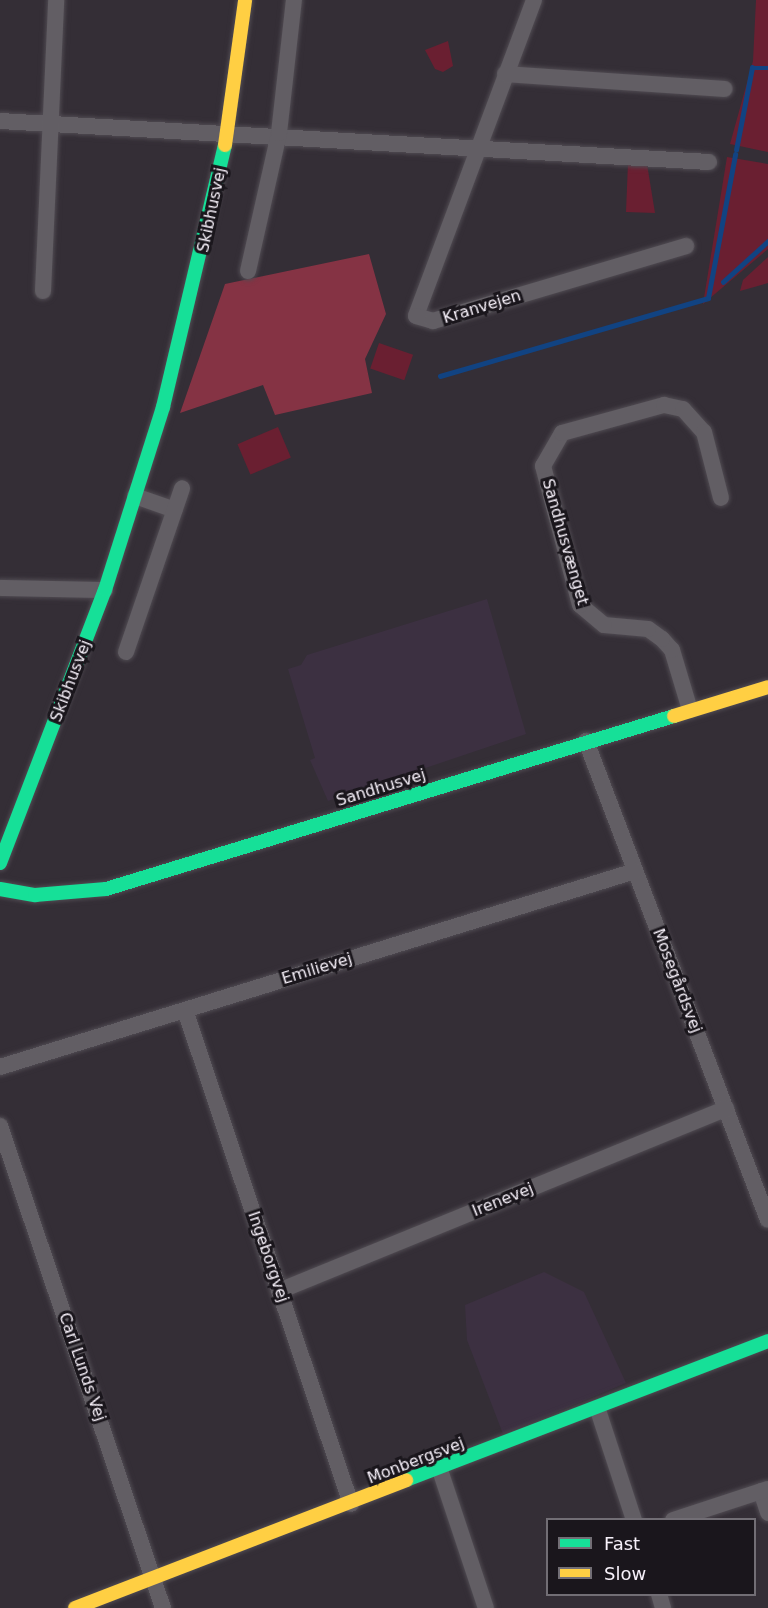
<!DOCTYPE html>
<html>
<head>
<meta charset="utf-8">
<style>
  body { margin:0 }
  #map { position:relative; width:768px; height:1608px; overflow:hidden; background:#342e36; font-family:"DejaVu Sans",sans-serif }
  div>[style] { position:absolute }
  .built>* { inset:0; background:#3c3041 }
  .green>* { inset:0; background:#6a1f31; transform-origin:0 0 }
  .forest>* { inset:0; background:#853344 }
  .stream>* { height:4.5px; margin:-2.25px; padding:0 2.25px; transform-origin:2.25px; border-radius:2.25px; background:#114382 }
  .roads { filter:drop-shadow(0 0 2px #504b52) drop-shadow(0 0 2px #504b52) }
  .street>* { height:16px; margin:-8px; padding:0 8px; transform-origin:8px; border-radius:8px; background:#625e64 }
  .fast>* { height:14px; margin:-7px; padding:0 7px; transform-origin:7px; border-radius:7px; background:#16e098 }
  .slow>* { height:14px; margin:-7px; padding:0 7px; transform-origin:7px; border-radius:7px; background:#ffcf43 }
  span { translate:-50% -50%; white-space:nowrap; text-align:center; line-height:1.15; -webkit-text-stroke:6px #1a161c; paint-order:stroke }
  .street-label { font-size:16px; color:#f7f1fa }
  .legend { position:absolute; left:546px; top:1518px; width:210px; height:78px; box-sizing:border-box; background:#1a161c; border:2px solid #726e75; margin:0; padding:8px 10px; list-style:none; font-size:18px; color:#f7f1fa }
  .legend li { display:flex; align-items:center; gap:12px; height:30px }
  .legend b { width:30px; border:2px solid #726e75 }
</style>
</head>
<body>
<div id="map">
  <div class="built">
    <i style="clip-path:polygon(487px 599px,526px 734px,328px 801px,310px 760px,315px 758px,288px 669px,301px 665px,307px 655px)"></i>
    <i style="clip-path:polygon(544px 1272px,584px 1292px,626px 1383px,503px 1434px,467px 1340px,465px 1305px)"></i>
  </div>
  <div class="green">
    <i style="clip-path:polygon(756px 0,768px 0,768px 152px,730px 144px,753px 61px)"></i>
    <i style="clip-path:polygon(448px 41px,453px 66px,443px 72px,435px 69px,425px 50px)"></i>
    <i style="clip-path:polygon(727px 157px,768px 164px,768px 249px,703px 304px)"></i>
    <i style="clip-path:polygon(628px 163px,647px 164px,655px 213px,626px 212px)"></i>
    <i style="clip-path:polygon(768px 257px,768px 283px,740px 291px,743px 280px)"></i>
    <i style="left:379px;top:343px;width:36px;height:27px;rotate:19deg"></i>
    <i style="left:278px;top:427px;width:33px;height:44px;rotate:67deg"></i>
  </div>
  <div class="forest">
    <i style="clip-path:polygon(369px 254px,386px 314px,365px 359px,372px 393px,275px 415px,263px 385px,180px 413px,225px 284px)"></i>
  </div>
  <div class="stream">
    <i style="left:736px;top:150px;width:84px;rotate:-79deg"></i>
    <i style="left:752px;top:68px;width:16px"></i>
    <i style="left:723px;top:282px;width:61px;rotate:-42.3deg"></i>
    <i style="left:440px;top:376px;width:279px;rotate:-16.2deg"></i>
    <i style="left:708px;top:298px;width:146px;rotate:-79.3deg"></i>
  </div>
  <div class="roads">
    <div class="street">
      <i style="left:534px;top:0;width:337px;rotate:110.5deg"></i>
      <i style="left:416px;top:316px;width:18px;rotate:16deg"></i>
      <i style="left:433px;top:321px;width:264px;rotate:-16.5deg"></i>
      <i style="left:505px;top:74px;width:220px;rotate:3.9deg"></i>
      <i style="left:0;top:121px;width:710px;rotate:3.31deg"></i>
      <i style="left:248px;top:271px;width:141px;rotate:-77.3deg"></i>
      <i style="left:279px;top:133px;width:134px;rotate:-83.6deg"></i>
      <i style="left:43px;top:291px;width:291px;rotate:-87.4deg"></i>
      <i style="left:135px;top:496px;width:42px;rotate:19.3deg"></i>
      <i style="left:0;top:588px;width:105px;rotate:1.1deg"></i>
      <i style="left:126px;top:652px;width:173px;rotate:-71.1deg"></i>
      <i style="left:690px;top:710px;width:63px;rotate:-106.7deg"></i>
      <i style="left:672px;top:650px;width:15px;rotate:-132deg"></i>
      <i style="left:662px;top:639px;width:17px;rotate:-144deg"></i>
      <i style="left:648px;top:629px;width:44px;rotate:-174.8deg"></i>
      <i style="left:604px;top:625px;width:31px;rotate:-140deg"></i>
      <i style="left:580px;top:605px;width:144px;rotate:-104.9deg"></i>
      <i style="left:543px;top:466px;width:38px;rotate:-60deg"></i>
      <i style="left:562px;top:433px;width:106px;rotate:-15.4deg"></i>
      <i style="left:664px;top:405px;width:19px;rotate:12deg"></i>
      <i style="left:683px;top:409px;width:31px;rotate:48deg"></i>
      <i style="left:704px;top:432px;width:68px;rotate:75.6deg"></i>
      <i style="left:586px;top:741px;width:512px;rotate:69.2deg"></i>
      <i style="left:185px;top:1010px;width:521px;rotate:71.43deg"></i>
      <i style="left:0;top:1067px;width:665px;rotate:-17.15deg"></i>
      <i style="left:0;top:1126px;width:509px;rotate:71.32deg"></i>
      <i style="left:279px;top:1291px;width:483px;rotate:-22.2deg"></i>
      <i style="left:598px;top:1410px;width:116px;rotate:71.9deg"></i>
      <i style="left:440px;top:1470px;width:145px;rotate:71.6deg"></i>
      <i style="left:761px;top:1491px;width:23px;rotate:72deg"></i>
      <i style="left:673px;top:1520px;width:100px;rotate:-18.1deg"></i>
      <i style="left:659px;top:1594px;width:15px;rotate:74deg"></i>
    </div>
    <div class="fast">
      <i style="left:0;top:863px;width:292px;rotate:-69deg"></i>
      <i style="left:105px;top:590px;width:192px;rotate:-72.4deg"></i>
      <i style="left:163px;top:407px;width:269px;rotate:-76.7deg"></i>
      <i style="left:0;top:889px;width:36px;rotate:10deg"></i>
      <i style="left:35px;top:895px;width:71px;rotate:-4.8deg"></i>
      <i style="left:106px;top:889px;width:594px;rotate:-16.94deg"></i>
      <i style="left:406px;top:1480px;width:388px;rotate:-21deg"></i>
    </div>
    <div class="slow">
      <i style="left:225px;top:145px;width:146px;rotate:-82.1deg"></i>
      <i style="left:674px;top:716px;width:98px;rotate:-17.1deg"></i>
      <i style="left:75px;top:1608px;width:355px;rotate:-21.1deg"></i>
    </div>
  </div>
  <div class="street-label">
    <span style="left:212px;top:210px;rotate:-78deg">Skibhusvej</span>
    <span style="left:482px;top:307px;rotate:-17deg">Kranvejen</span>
    <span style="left:565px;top:542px;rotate:74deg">Sandhusvænget</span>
    <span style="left:71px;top:681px;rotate:-69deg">Skibhusvej</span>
    <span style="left:381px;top:788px;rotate:-17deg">Sandhusvej</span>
    <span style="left:317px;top:969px;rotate:-17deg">Emilievej</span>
    <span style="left:677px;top:981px;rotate:69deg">Mosegårdsvej</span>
    <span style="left:503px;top:1200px;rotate:-22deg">Irenevej</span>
    <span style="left:268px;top:1257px;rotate:71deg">Ingeborgvej</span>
    <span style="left:82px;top:1367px;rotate:71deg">Carl Lunds Vej</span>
    <span style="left:416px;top:1461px;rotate:-21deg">Monbergsvej</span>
  </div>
  <ul class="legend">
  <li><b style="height:8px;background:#16e098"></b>Fast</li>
  <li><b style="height:8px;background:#ffcf43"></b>Slow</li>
  </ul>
</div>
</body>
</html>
